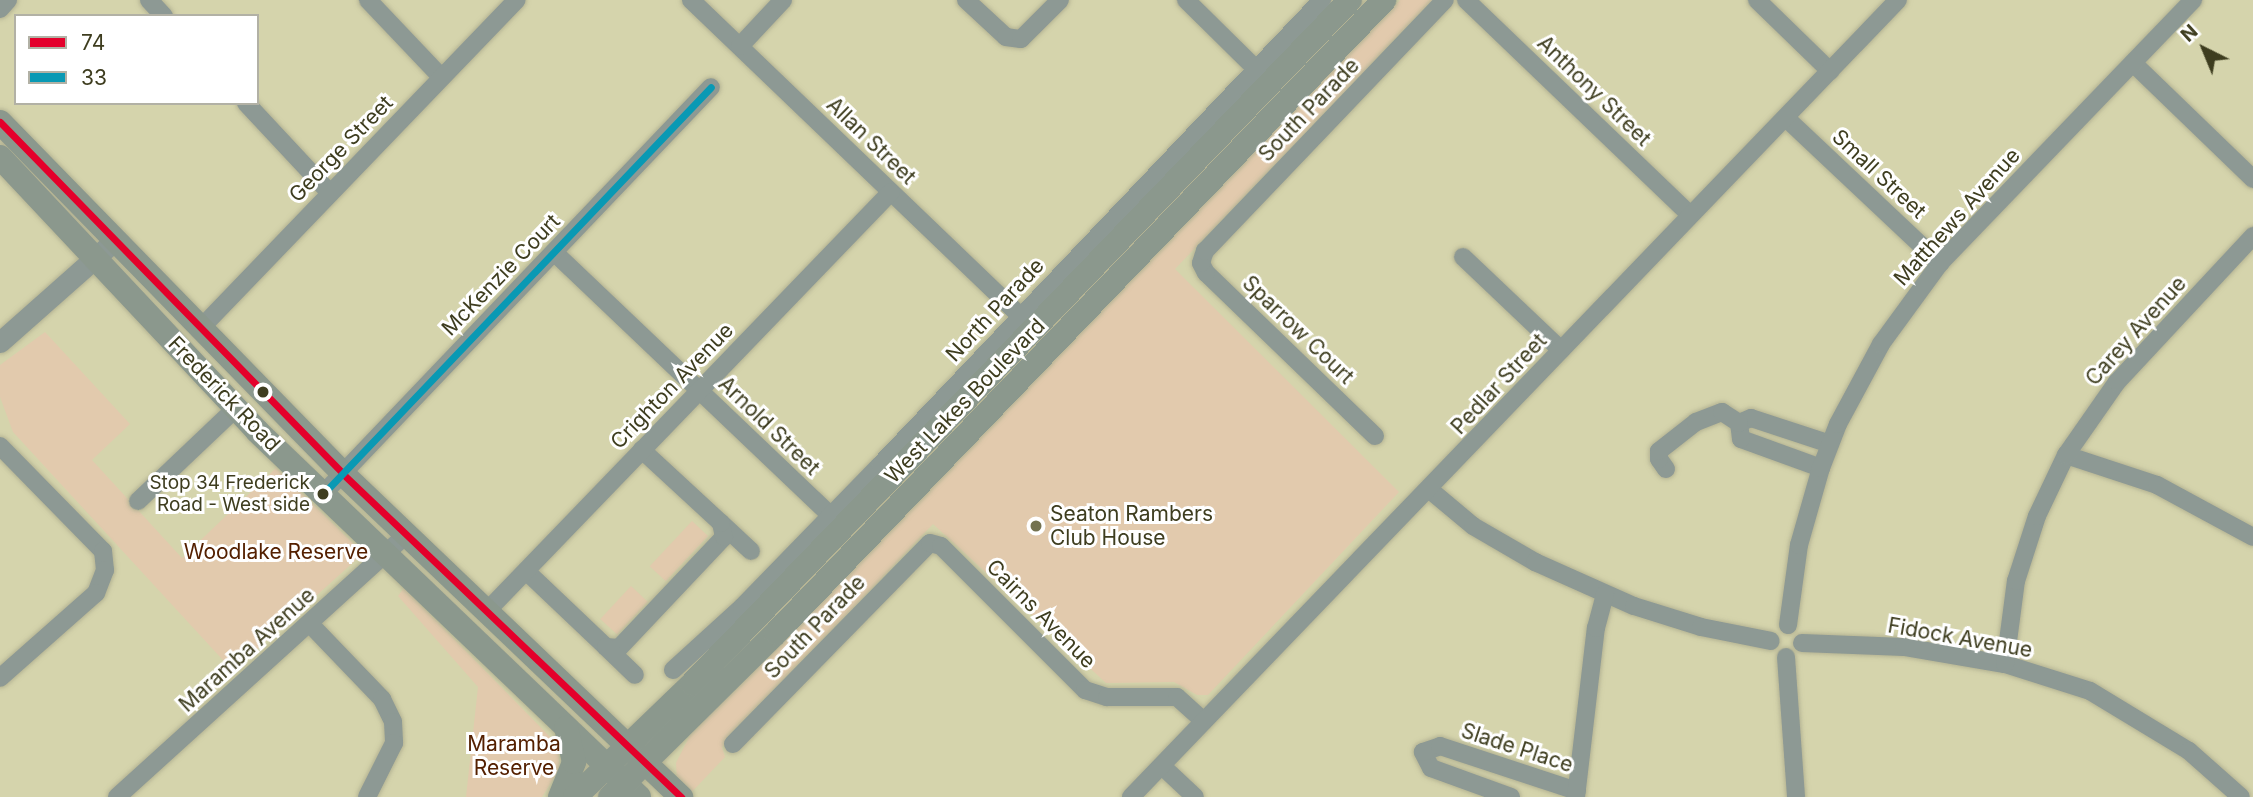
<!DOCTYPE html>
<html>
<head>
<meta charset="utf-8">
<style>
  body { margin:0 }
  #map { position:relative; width:2253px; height:797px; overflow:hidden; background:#d5d4ac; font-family:Inter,sans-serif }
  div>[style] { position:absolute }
  .green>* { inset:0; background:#e2caad; transform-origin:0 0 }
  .roads { filter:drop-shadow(0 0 2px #b4b393) drop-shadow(0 0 2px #b4b393) }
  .minor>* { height:18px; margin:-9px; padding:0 9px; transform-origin:9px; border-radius:9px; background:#8d9994 }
  .tertiary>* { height:21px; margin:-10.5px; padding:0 10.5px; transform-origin:10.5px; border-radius:10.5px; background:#8d9994 }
  .secondary>* { height:24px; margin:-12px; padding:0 12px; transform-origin:12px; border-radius:12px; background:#8b988d }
  .bus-1>* { height:7px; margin:-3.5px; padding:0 3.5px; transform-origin:3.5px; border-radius:3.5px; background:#e4002b }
  .bus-2>* { height:7px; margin:-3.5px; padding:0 3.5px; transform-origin:3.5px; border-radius:3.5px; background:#0999b4 }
  .dots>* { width:19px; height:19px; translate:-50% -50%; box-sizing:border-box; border:4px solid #fff; border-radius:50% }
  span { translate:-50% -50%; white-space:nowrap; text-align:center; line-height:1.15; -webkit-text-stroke:6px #fff; paint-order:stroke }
  .bus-label { font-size:19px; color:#3e3d1f }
  .right { translate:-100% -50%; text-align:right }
  .street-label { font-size:21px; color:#3e3d1f }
  .poi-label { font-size:21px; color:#3e3d1f }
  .left { translate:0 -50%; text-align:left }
  .park-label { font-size:21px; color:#542000 }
  .legend { position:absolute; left:14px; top:14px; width:245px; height:91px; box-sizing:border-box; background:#fff; border:2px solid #b2b1a5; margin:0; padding:9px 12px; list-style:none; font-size:21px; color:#3e3d1f }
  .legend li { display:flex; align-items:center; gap:14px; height:35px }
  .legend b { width:35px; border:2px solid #b2b1a5 }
  .north { position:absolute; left:2169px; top:14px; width:70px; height:70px; -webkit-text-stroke:5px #fff; paint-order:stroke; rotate:317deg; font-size:19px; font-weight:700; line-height:28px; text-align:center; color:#3e3d1f }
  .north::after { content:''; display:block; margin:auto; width:24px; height:32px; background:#3e3d1f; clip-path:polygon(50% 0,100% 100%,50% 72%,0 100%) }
</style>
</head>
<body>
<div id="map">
  <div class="green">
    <i style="clip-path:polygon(1400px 0,1433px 0,1175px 269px,1399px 492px,1208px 695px,1197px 695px,1174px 682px,1106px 683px,933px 524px,728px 740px,722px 747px,725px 757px,687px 797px,677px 780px,676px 763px,693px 729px)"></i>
    <i style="clip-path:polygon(45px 332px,130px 424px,92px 460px,182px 558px,276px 468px,357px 547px,357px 559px,233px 671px,13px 432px,0 397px,0 365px)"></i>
    <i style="left:692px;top:521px;width:22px;height:62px;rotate:43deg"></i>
    <i style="left:631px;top:586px;width:23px;height:45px;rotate:43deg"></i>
    <i style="clip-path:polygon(404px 588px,559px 746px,559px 770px,542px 797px,466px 797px,478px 687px,398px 596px)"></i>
  </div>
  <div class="roads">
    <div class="minor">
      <i style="left:149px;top:0;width:22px;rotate:47deg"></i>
      <i style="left:368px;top:0;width:106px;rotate:46.5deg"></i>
      <i style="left:691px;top:0;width:455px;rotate:43.8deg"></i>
      <i style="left:966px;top:0;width:54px;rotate:42.8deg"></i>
      <i style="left:1006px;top:37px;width:15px;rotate:8deg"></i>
      <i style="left:1021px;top:39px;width:55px;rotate:-45deg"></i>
      <i style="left:1186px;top:0;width:97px;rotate:44.6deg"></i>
      <i style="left:1466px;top:0;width:310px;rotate:43.8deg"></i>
      <i style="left:1757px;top:0;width:102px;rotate:44.2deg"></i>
      <i style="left:0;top:9px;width:12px;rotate:-48deg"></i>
      <i style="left:740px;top:46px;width:63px;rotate:-46.9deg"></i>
      <i style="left:2133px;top:63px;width:167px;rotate:44deg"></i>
      <i style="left:246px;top:103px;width:123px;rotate:47deg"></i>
      <i style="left:1786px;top:118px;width:212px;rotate:43.3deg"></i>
      <i style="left:555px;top:253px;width:381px;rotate:43.6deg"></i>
      <i style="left:1463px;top:257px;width:135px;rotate:43.5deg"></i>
      <i style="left:199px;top:330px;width:458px;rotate:-46.1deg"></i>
      <i style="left:1375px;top:436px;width:235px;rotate:-136deg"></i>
      <i style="left:1206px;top:273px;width:11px;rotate:-117deg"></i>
      <i style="left:1201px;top:263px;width:13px;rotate:-72deg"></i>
      <i style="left:1205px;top:251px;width:347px;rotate:-46.3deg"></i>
      <i style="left:0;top:446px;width:147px;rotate:45.6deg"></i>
      <i style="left:103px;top:551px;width:19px;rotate:84deg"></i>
      <i style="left:105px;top:570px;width:25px;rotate:111deg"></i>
      <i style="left:96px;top:593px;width:128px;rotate:138.5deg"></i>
      <i style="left:2066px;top:455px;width:96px;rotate:18.2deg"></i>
      <i style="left:2157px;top:485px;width:109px;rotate:28.4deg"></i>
      <i style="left:1821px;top:468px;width:85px;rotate:-160.1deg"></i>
      <i style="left:1741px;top:439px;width:16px;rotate:-97deg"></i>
      <i style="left:1739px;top:423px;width:13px;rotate:-23deg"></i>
      <i style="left:1751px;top:418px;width:83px;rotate:18.2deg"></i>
      <i style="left:1666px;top:469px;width:12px;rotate:-125deg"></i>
      <i style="left:1659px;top:459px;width:8px;rotate:-90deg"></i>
      <i style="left:1659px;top:451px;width:47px;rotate:-38.1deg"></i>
      <i style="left:1696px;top:422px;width:28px;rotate:-21deg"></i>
      <i style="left:1722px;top:412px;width:20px;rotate:33deg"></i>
      <i style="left:1430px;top:490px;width:56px;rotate:39.9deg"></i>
      <i style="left:1473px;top:526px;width:72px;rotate:30.1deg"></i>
      <i style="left:1535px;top:562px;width:108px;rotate:24deg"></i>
      <i style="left:1634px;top:606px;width:70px;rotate:17.4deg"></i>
      <i style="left:1701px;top:627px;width:71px;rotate:11.3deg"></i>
      <i style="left:323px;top:494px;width:562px;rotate:-46.37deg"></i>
      <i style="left:138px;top:501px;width:135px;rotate:-43.5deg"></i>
      <i style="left:721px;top:523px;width:41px;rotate:43deg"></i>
      <i style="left:526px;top:571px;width:110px;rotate:43.5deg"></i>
      <i style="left:606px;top:647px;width:13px;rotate:4deg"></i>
      <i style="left:619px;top:648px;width:153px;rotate:-46.6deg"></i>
      <i style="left:724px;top:537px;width:14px;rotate:-102deg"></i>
      <i style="left:721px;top:523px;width:108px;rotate:-137.3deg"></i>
      <i style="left:486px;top:612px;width:583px;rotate:-46.04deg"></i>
      <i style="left:311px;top:625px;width:103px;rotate:46.2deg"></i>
      <i style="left:382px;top:699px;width:25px;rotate:64deg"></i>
      <i style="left:393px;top:722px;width:21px;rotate:87deg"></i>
      <i style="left:394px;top:743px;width:60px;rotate:116.6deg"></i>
      <i style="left:1788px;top:625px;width:81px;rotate:-82.2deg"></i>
      <i style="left:1799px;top:545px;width:80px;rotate:-74.1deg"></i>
      <i style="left:1821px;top:468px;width:47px;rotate:-68.9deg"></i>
      <i style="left:1838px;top:424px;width:91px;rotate:-61.7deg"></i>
      <i style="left:1881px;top:344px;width:100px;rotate:-53.9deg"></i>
      <i style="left:1940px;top:263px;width:365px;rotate:-46.1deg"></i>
      <i style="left:1802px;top:643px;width:102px;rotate:2.2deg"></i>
      <i style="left:1904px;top:647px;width:102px;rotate:9.6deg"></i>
      <i style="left:2005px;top:664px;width:89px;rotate:17.6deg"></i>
      <i style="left:2090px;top:691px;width:116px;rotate:31.2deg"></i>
      <i style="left:2189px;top:751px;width:69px;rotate:41.5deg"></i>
      <i style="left:606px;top:647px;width:40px;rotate:44deg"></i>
      <i style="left:1786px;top:657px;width:140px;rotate:85.9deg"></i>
      <i style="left:2005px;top:664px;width:84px;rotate:-82.5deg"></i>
      <i style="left:2016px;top:581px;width:68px;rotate:-72.1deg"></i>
      <i style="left:2037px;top:516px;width:68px;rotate:-64.6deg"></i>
      <i style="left:2066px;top:455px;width:89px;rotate:-55.1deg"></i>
      <i style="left:2117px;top:382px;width:200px;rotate:-47deg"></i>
      <i style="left:673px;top:670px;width:93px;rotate:-42.4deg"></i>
      <i style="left:742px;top:607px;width:198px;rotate:-45.8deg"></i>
      <i style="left:880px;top:465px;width:642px;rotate:-46.45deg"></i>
      <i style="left:733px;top:744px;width:281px;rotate:-45.6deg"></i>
      <i style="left:930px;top:543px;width:11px;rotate:15deg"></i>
      <i style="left:941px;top:546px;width:204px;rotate:45deg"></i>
      <i style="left:1085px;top:690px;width:23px;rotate:18deg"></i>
      <i style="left:1107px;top:697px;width:70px"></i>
      <i style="left:1177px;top:697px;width:36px;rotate:42deg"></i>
      <i style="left:1162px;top:766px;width:45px;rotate:43.2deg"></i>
      <i style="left:117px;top:797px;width:390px;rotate:-42.2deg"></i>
      <i style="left:1131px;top:797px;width:1106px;rotate:-46.1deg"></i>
      <i style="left:1511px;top:797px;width:85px;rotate:-160.1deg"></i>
      <i style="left:1431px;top:768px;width:18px;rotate:-117deg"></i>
      <i style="left:1423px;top:752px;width:18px;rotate:-19deg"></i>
      <i style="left:1440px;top:746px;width:144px;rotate:18.2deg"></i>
      <i style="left:1576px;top:797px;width:170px;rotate:-83.3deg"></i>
      <i style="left:1596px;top:628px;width:35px;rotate:-75deg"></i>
    </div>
    <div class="tertiary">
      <i style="left:0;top:342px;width:151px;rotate:-41.5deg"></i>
    </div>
    <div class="secondary">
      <i style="left:0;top:122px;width:491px;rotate:45.7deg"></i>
      <i style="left:343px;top:474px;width:468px;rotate:43.7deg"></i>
      <i style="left:0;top:157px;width:376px;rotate:46.8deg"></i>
      <i style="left:257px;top:431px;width:529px;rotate:43.77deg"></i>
      <i style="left:560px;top:797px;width:38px;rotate:-68deg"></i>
      <i style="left:574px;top:762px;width:35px;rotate:-103deg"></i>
      <i style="left:575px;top:797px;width:163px;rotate:-44deg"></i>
      <i style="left:692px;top:684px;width:949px;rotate:-46.11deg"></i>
      <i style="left:610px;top:797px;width:233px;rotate:-44.7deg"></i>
      <i style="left:776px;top:633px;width:878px;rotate:-46.15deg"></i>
    </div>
  </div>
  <div class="bus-1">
    <i style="left:0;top:122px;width:491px;rotate:45.7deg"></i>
    <i style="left:343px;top:474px;width:468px;rotate:43.7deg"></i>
  </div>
  <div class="bus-2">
    <i style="left:323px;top:494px;width:562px;rotate:-46.37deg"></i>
  </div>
  <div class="dots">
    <i style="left:263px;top:392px;background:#3e3d1f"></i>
    <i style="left:323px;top:494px;background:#3e3d1f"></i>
    <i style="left:1036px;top:526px;background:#737250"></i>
  </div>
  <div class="bus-label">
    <span class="right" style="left:310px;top:494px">Stop 34 Frederick<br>Road - West side</span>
  </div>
  <div class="street-label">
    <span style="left:1594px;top:91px;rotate:44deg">Anthony Street</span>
    <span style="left:1309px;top:110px;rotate:-46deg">South Parade</span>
    <span style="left:871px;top:141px;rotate:44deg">Allan Street</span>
    <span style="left:341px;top:149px;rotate:-46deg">George Street</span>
    <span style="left:1879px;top:174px;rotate:43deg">Small Street</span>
    <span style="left:1957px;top:217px;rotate:-48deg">Matthews Avenue</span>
    <span style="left:501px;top:275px;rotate:-46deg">McKenzie Court</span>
    <span style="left:995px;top:310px;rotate:-47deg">North Parade</span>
    <span style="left:1298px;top:330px;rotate:44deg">Sparrow Court</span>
    <span style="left:2136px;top:331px;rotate:-48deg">Carey Avenue</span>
    <span style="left:1499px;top:384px;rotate:-47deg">Pedlar Street</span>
    <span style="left:672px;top:386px;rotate:-46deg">Crighton Avenue</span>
    <span style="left:224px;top:394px;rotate:46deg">Frederick Road</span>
    <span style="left:965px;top:401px;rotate:-46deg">West Lakes Boulevard</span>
    <span style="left:769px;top:426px;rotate:44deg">Arnold Street</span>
    <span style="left:1041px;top:614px;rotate:45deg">Cairns Avenue</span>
    <span style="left:815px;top:627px;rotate:-46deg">South Parade</span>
    <span style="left:1960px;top:638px;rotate:10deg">Fidock Avenue</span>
    <span style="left:247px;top:650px;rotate:-42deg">Maramba Avenue</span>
    <span style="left:1517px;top:748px;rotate:18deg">Slade Place</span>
  </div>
  <div class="poi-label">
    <span class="left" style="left:1050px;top:526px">Seaton Rambers<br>Club House</span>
  </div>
  <div class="park-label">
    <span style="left:276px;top:552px">Woodlake Reserve</span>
    <span style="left:514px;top:756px">Maramba<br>Reserve</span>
  </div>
  <ul class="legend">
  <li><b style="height:9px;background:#e4002b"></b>74</li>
  <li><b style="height:9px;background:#0999b4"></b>33</li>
  </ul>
  <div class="north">N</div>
</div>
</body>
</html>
